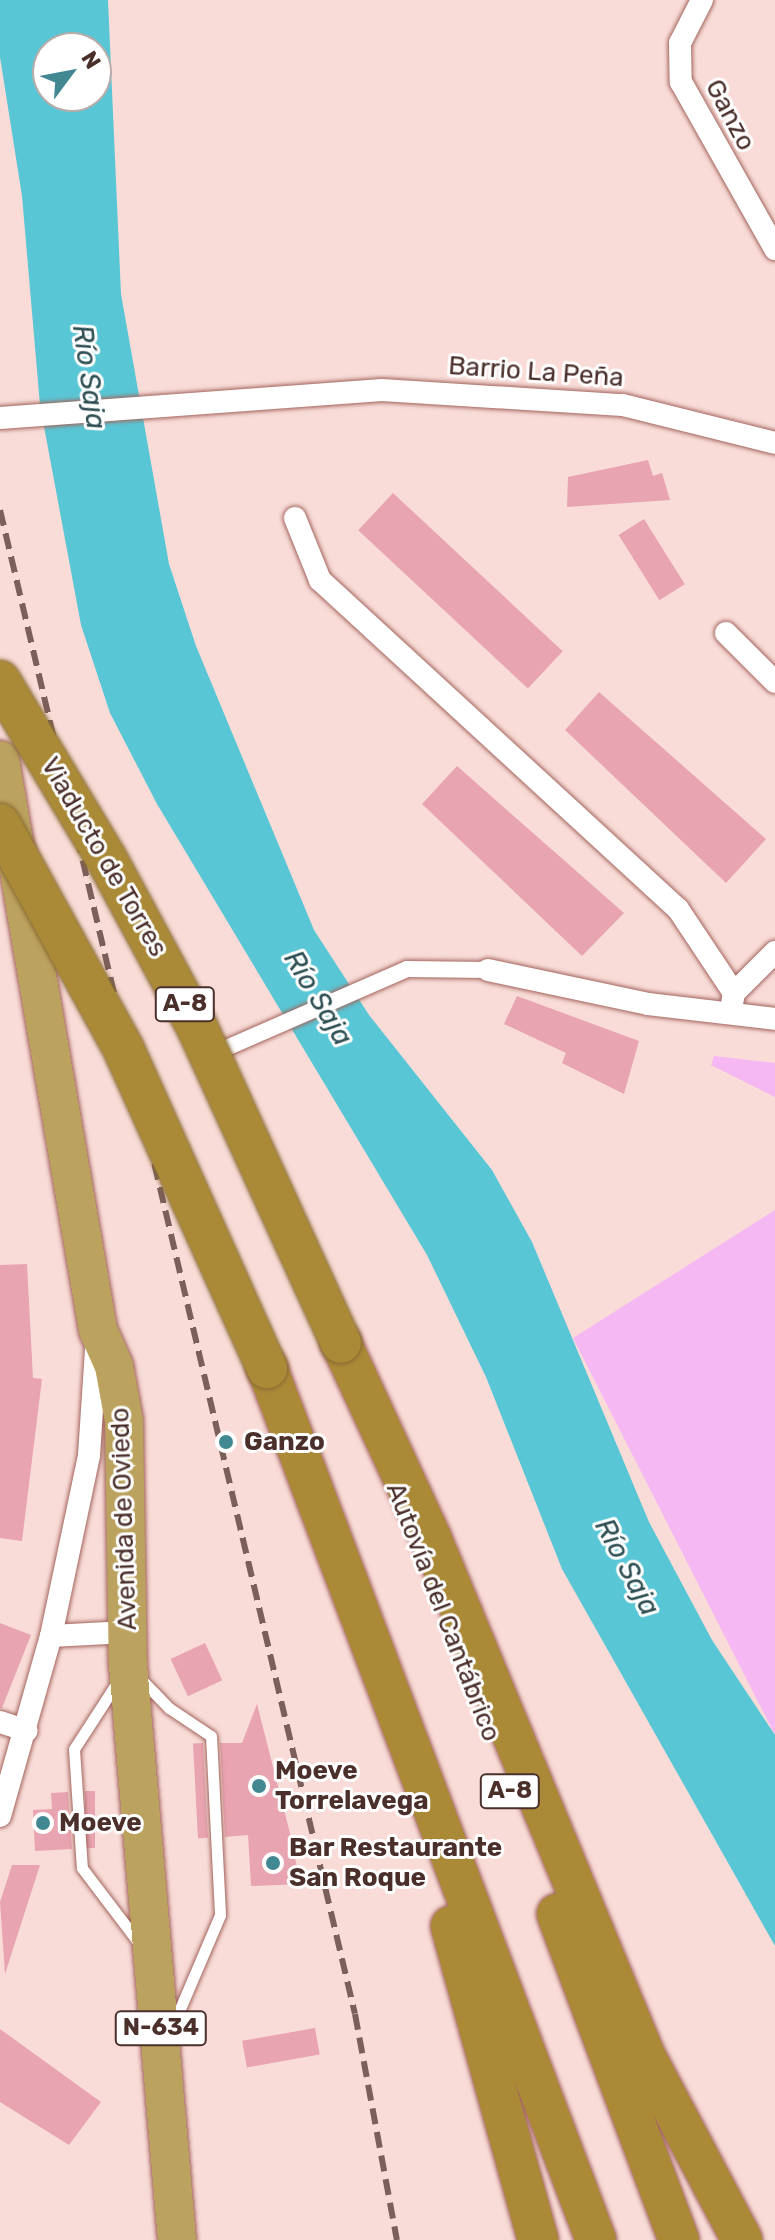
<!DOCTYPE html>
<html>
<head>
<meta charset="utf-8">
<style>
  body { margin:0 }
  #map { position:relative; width:775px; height:2240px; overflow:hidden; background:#f9dcd8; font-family:Rubik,sans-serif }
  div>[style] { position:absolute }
  .green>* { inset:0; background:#f5b8f3 }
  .water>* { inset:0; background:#59c6d5 }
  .building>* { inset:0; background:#e8a4b0; transform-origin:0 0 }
  .roads { filter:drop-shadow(0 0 2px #a3655d) drop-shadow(0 0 2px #a3655d) }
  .service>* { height:11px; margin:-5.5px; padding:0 5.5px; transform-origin:5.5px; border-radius:5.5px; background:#fff }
  .pedestrian>* { height:16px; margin:-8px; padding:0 8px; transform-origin:8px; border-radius:8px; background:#fff }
  .minor>* { height:22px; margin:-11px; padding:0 11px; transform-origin:11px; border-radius:11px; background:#fff }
  .trunk>* { height:38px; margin:-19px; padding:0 19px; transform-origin:19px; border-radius:19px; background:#bba25f }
  .motorway>* { height:40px; margin:-20px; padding:0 20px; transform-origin:20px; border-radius:20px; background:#aa8a37 }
  .rail>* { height:6px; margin-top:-3px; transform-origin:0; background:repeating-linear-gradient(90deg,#7b5f5b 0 16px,transparent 0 24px) }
  .bridges { filter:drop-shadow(0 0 2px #886a33) drop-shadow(0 0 2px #886a33) }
  .motorway-bridge>* { height:40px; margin:-20px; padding:0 20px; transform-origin:20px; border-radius:20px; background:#aa8a37 }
  .dots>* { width:22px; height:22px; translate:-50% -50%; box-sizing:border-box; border:4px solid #fff; border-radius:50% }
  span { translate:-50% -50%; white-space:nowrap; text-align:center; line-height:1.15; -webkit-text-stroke:6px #fff; paint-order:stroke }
  .shield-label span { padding:2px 6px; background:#fff; border:2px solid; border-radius:6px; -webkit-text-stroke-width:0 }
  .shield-label { font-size:24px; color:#4a2f2b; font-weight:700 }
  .street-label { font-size:26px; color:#4a2f2b }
  .poi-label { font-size:26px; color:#4a2f2b; font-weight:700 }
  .left { translate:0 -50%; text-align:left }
  .water-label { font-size:28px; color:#2d4e53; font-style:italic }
  .north { position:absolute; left:32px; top:32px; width:80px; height:80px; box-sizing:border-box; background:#fff; border:2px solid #b7acaa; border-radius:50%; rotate:58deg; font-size:22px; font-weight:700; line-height:32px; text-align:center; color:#4a2f2b }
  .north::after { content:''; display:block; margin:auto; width:28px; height:36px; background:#428892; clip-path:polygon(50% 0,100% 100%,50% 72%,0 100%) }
</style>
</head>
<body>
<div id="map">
  <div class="green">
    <i style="clip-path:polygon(714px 1056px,775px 1063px,775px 1097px,711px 1065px)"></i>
    <i style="clip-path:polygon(775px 1210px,775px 1735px,573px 1338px)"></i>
  </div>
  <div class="water">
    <i style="clip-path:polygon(evenodd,0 0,108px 0,121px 294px,169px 564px,196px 646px,314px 930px,369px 1015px,492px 1170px,532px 1242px,649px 1522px,712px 1640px,775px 1735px,775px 1946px,562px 1569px,486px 1377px,427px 1255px,157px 804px,110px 713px,81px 625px,40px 405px,22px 196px,0 57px,0 0,48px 48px,96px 48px,96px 96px,48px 96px,48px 48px)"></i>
  </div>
  <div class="building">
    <i style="clip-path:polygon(648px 460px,653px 476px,662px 473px,670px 500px,567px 507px,568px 477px)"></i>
    <i style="left:393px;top:493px;width:232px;height:51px;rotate:43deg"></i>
    <i style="left:644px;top:519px;width:77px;height:30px;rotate:58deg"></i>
    <i style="clip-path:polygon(599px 692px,766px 839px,726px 883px,565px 730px)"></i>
    <i style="clip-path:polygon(457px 766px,624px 913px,582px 956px,422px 804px)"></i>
    <i style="clip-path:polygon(517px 996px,639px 1041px,624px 1094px,562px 1063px,566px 1053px,504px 1024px)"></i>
    <i style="clip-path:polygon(27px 1264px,33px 1378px,42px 1379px,22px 1541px,0 1538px,0 1265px)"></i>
    <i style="clip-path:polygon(0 1623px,31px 1635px,2px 1708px,0 1708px)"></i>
    <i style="left:205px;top:1643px;width:41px;height:38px;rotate:65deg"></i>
    <i style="clip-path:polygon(257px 1704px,292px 1841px,300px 1884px,251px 1886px,248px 1835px,225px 1837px,220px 1743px,242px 1743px)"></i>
    <i style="left:203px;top:1743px;width:95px;height:10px;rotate:87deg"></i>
    <i style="left:85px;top:1791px;width:10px;height:57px"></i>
    <i style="clip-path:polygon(68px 1792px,72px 1849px,35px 1851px,33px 1810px,52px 1809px,51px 1793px)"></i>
    <i style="clip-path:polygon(12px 1865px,40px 1865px,5px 1974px,0 1902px)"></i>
    <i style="left:315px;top:2028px;width:27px;height:74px;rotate:80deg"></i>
    <i style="clip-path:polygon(0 2029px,101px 2102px,69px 2145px,0 2102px)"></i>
  </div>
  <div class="roads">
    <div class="service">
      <i style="left:138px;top:1676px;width:45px;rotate:45.9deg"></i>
      <i style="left:169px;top:1708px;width:50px;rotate:33.7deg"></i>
      <i style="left:211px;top:1736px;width:179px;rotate:87.1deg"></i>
      <i style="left:220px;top:1915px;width:125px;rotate:113.1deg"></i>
      <i style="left:118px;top:1681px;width:81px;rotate:122.9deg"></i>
      <i style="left:74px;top:1749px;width:119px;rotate:86.2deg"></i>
      <i style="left:82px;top:1868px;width:94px;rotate:52.8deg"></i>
    </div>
    <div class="pedestrian">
      <i style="left:208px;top:1056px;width:217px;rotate:-23.6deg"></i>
      <i style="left:407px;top:969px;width:81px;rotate:0.7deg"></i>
    </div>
    <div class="minor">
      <i style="left:702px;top:0;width:48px;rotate:117.1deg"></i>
      <i style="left:680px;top:43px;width:39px;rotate:89deg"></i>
      <i style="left:681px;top:82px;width:192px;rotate:60.6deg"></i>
      <i style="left:0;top:418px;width:383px;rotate:-4.2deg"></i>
      <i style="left:382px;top:390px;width:241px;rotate:3.6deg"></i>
      <i style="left:623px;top:405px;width:157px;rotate:14deg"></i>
      <i style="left:295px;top:518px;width:67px;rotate:68deg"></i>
      <i style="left:320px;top:580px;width:486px;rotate:42.6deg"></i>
      <i style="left:678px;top:909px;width:101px;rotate:56.3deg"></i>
      <i style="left:726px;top:633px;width:69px;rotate:45deg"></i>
      <i style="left:488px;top:970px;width:164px;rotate:12deg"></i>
      <i style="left:648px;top:1004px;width:128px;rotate:6.7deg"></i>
      <i style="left:732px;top:1004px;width:11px;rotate:-80deg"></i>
      <i style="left:734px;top:993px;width:58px;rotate:-45deg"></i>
      <i style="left:51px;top:1636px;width:76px;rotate:-3deg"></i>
      <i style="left:0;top:1722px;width:28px;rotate:18deg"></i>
      <i style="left:0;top:1816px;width:187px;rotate:-74.2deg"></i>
      <i style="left:51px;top:1636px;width:185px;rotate:-78.1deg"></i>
      <i style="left:89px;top:1455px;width:120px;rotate:-86.2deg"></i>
    </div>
    <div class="trunk">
      <i style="left:0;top:760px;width:578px;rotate:80.24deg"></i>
      <i style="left:98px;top:1330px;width:39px;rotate:66deg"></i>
      <i style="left:114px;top:1366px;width:56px;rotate:79.7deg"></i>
      <i style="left:124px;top:1421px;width:244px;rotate:89.1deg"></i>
      <i style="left:128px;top:1665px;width:577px;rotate:85.13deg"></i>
    </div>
    <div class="motorway">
      <i style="left:341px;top:1343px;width:215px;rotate:65.2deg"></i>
      <i style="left:431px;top:1538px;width:560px;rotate:67.55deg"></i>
      <i style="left:645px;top:2056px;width:208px;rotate:62.2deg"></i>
      <i style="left:267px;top:1368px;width:932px;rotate:69.33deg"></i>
      <i style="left:557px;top:1914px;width:348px;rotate:69.5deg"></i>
      <i style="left:451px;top:1926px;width:326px;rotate:74.5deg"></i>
    </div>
  </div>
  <div class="rail">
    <i style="left:0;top:510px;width:1545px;rotate:76.72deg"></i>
    <i style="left:355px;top:2014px;width:230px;rotate:79.5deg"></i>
  </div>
  <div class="bridges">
    <div class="motorway-bridge">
      <i style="left:0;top:681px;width:206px;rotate:59.1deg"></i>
      <i style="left:106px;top:858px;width:192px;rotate:61.7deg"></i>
      <i style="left:197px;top:1027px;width:347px;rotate:65.5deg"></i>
      <i style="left:0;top:824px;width:258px;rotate:61.2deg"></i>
      <i style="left:124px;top:1050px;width:349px;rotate:65.8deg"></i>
    </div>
  </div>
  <div class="dots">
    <i style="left:226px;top:1442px;background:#428892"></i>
    <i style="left:259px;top:1786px;background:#428892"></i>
    <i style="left:43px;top:1823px;background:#428892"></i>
    <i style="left:273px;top:1863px;background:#428892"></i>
  </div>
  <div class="shield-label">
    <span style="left:185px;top:1004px">A-8</span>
    <span style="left:510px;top:1791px">A-8</span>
    <span style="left:161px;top:2028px">N-634</span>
  </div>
  <div class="street-label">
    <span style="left:730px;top:115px;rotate:62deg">Ganzo</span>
    <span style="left:536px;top:372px;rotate:4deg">Barrio La Peña</span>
    <span style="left:104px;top:857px;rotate:60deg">Viaducto de Torres</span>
    <span style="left:124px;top:1519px;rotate:-92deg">Avenida de Oviedo</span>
    <span style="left:443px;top:1612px;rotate:69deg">Autovía del Cantábrico</span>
  </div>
  <div class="poi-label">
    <span class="left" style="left:244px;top:1442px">Ganzo</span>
    <span class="left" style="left:275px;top:1786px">Moeve<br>Torrelavega</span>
    <span class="left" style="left:59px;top:1823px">Moeve</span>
    <span class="left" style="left:289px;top:1863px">Bar Restaurante<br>San Roque</span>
  </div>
  <div class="water-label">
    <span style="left:89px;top:377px;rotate:82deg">Río Saja</span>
    <span style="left:318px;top:998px;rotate:59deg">Río Saja</span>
    <span style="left:627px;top:1567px;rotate:62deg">Río Saja</span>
  </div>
  <div class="north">N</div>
</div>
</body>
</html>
